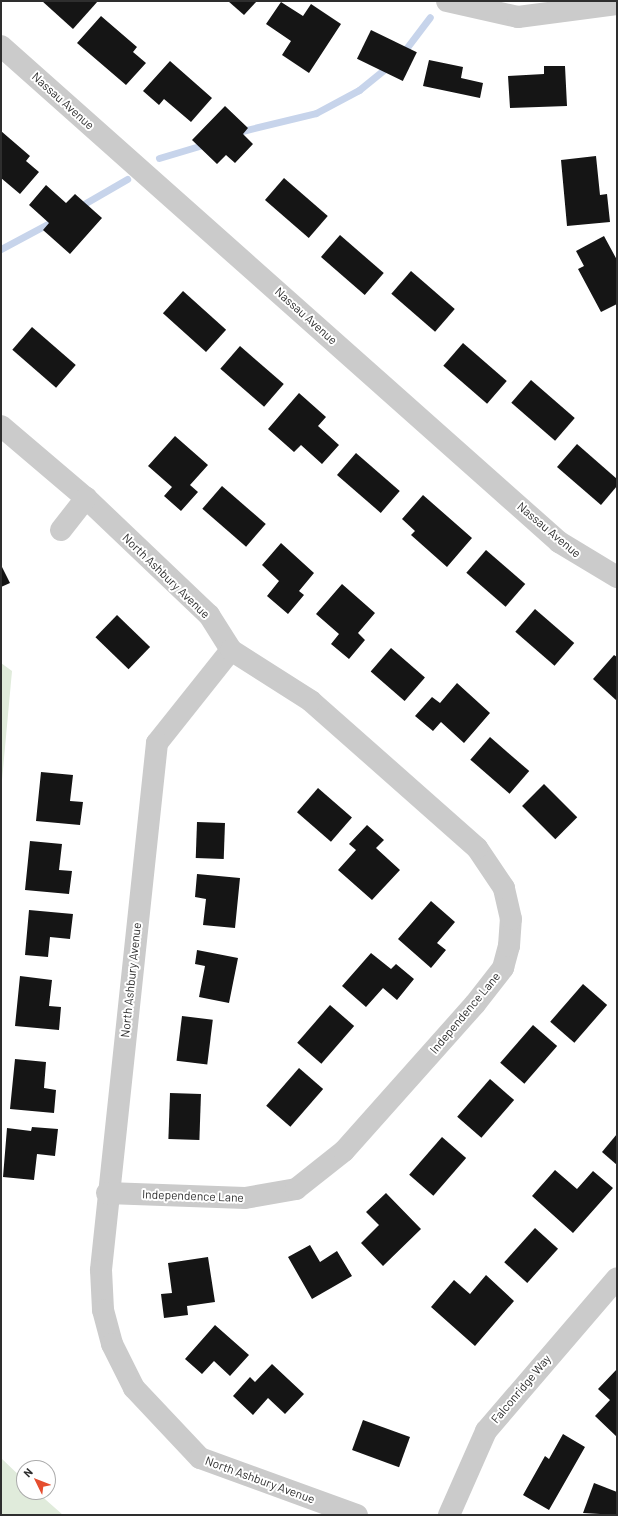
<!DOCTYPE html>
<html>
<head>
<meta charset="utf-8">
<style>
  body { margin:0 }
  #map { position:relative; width:618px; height:1516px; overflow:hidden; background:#fff; font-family:Barlow,sans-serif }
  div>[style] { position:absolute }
  .green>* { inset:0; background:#e0ebdb }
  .stream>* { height:7px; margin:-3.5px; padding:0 3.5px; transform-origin:3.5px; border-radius:3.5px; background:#c7d4eb }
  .building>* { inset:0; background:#151515; transform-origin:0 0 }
  .minor>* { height:22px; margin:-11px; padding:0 11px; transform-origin:11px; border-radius:11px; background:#cbcbcb }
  span { translate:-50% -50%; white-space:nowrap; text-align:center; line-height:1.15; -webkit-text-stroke:4px #fff; paint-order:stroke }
  .street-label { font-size:12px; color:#2e2e2e }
  .frame { position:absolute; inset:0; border:2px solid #2e2e2e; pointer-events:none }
  .north { position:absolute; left:16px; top:1460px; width:40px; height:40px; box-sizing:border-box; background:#fff; border:1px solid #ababab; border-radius:50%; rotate:313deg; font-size:11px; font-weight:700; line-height:16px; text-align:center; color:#2e2e2e }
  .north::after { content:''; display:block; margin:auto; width:14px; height:18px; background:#e54e2f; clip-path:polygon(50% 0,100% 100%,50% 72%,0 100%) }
</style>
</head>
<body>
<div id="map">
  <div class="green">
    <i style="clip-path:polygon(1px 663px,12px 671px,1px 791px)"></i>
    <i style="clip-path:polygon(1px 1458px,24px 1480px,24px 1492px,37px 1492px,63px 1515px,1px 1515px)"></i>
  </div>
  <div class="stream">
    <i style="left:402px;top:54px;width:46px;rotate:-52.9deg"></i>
    <i style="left:238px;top:132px;width:80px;rotate:-13.7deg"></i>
    <i style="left:316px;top:113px;width:49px;rotate:-28.1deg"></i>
    <i style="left:359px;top:90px;width:38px;rotate:-39deg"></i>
    <i style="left:159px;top:158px;width:49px;rotate:-16.6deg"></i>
    <i style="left:77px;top:208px;width:58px;rotate:-30.1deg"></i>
    <i style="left:1px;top:249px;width:64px;rotate:-28.2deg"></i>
  </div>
  <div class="building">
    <i style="clip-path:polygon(42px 1px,98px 1px,73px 29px)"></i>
    <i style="clip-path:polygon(228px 1px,257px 1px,244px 15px)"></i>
    <i style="clip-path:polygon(281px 2px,303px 16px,311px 4px,341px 24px,309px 73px,282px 55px,291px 41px,266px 24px)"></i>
    <i style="clip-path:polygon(101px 16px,137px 47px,133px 52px,146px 63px,126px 85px,77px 43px)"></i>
    <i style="left:371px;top:30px;width:51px;height:32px;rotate:26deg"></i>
    <i style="clip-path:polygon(429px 60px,463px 67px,461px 78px,483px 83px,480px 98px,423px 86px)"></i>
    <i style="clip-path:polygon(170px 61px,212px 98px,191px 122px,164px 99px,159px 105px,143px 91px)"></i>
    <i style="clip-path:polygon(544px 66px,565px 66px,567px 106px,510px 108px,508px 76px,544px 74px)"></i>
    <i style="clip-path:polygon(225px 106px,248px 128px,243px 134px,253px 144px,235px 163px,226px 155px,217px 164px,192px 140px)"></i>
    <i style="clip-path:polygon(1px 131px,30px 156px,26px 161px,39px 172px,20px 194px,1px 178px)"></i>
    <i style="clip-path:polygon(596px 156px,600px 195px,607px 194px,610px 222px,567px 226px,561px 160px)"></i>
    <i style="left:284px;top:178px;width:58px;height:29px;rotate:41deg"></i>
    <i style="clip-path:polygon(46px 185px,66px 203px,75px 194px,102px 218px,70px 254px,43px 230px,49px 223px,29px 205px)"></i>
    <i style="left:340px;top:235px;width:58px;height:29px;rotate:41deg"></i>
    <i style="clip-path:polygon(604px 236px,617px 260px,617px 304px,601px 312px,578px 269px,584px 266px,576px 251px)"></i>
    <i style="left:411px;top:271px;width:58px;height:30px;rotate:41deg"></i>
    <i style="left:183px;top:291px;width:58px;height:30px;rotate:42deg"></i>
    <i style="left:32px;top:327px;width:58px;height:30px;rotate:41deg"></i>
    <i style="left:463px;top:343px;width:58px;height:30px;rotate:41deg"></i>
    <i style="left:240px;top:346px;width:58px;height:30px;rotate:41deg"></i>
    <i style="left:531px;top:380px;width:58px;height:30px;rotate:41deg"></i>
    <i style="clip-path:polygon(299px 393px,326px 417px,318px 426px,339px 445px,322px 464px,301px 445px,294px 452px,268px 429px)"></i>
    <i style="clip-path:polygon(175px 436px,208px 465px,190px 485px,198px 492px,181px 511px,164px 496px,172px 487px,148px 466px)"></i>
    <i style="clip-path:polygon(577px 444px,617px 479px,617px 486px,601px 505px,557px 467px)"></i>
    <i style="left:356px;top:453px;width:58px;height:29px;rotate:41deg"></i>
    <i style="left:222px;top:486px;width:58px;height:30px;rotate:41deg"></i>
    <i style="clip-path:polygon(423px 495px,472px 538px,447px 567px,411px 535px,415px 531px,402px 519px)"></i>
    <i style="clip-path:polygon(281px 543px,314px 573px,299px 591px,304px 595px,288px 614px,267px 596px,279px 581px,262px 565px)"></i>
    <i style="left:486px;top:550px;width:52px;height:30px;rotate:41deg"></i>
    <i style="clip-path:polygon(1px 565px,10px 583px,1px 587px)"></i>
    <i style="clip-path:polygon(342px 584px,375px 613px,358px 633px,365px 640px,349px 659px,331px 644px,339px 634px,316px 614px)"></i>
    <i style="left:535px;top:609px;width:52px;height:30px;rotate:41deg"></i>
    <i style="left:117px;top:615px;width:46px;height:31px;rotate:44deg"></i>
    <i style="left:391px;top:648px;width:45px;height:31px;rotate:41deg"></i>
    <i style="clip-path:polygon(614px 655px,617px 657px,617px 701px,593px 679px)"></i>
    <i style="clip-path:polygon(457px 683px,490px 713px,464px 743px,441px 722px,433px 731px,415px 716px,432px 697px,440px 703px)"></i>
    <i style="left:490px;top:737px;width:52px;height:30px;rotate:41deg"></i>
    <i style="clip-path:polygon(41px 772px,73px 775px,70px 801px,83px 802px,80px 825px,36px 821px)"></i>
    <i style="left:544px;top:784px;width:47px;height:31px;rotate:45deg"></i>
    <i style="left:318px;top:788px;width:45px;height:32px;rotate:41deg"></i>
    <i style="left:197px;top:822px;width:28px;height:36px;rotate:2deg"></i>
    <i style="clip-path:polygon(367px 825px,384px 840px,376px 848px,400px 870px,372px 900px,338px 870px,356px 850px,349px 844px)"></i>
    <i style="clip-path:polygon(30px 841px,62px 844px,59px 870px,72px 871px,69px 894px,25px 890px)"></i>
    <i style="clip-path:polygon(197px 874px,240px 878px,235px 928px,203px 925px,206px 899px,195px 897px)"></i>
    <i style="clip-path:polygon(431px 901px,455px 922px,437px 943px,446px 950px,431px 968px,398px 939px)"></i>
    <i style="clip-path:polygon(29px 910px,73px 914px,70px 939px,50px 937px,48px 957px,25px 955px)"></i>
    <i style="clip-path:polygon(197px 950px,238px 958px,229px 1003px,199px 997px,205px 966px,195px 964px)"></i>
    <i style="clip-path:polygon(371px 953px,391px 969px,396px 964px,414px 979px,397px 1000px,383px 988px,366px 1007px,342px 986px)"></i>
    <i style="clip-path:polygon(20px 976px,52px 980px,49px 1006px,61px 1007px,59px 1030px,15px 1026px)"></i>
    <i style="left:583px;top:984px;width:32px;height:50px;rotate:41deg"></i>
    <i style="left:330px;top:1005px;width:32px;height:50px;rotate:41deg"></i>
    <i style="left:182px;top:1016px;width:31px;height:45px;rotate:7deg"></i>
    <i style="left:533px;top:1025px;width:32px;height:50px;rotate:41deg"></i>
    <i style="clip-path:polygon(15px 1059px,46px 1062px,44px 1088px,56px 1090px,54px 1113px,10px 1109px)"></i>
    <i style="left:299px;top:1068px;width:32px;height:50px;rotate:41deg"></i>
    <i style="left:490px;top:1079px;width:32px;height:50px;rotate:41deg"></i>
    <i style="left:170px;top:1093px;width:31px;height:46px;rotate:2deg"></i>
    <i style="clip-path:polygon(32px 1127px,58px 1129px,55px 1156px,37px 1154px,34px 1180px,3px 1177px,7px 1128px,31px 1131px)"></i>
    <i style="clip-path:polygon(617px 1134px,617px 1165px,602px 1152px)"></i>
    <i style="left:442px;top:1137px;width:32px;height:50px;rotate:41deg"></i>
    <i style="clip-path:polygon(555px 1170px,577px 1189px,593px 1171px,613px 1188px,573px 1233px,532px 1196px)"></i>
    <i style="clip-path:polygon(386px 1193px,421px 1229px,383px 1266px,361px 1243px,379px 1225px,366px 1212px)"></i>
    <i style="left:535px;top:1228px;width:31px;height:46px;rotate:42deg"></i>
    <i style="clip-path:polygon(310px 1245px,320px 1262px,337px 1251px,352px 1276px,312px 1299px,288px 1257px)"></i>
    <i style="clip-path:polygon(208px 1257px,215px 1302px,187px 1306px,188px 1315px,164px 1318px,161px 1294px,172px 1293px,168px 1263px)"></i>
    <i style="clip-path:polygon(486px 1275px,514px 1301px,475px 1346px,431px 1307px,454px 1280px,470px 1294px)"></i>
    <i style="clip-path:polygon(215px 1325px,249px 1355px,230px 1376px,214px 1361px,202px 1374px,185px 1359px)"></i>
    <i style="clip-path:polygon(272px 1364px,304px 1394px,285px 1414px,268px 1398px,253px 1415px,233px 1396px,250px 1377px,255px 1382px)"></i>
    <i style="clip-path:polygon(617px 1369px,617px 1437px,595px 1416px,610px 1400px,598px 1389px)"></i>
    <i style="left:363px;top:1420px;width:50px;height:32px;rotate:20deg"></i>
    <i style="clip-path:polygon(563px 1434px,585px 1447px,549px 1510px,523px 1495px,545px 1456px,549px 1459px)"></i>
    <i style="clip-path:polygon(594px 1483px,617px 1492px,617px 1515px,583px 1513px)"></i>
  </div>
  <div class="minor">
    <i style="left:447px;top:1px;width:73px;rotate:12.7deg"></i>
    <i style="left:518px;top:17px;width:100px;rotate:-7.5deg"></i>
    <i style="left:1px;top:46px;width:747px;rotate:41.63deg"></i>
    <i style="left:559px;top:542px;width:68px;rotate:31.1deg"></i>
    <i style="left:1px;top:426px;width:111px;rotate:40.3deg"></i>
    <i style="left:86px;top:498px;width:170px;rotate:43.6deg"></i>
    <i style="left:209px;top:615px;width:41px;rotate:57.8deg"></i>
    <i style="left:231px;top:650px;width:119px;rotate:128.5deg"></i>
    <i style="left:157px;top:743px;width:530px;rotate:96.07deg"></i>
    <i style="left:101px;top:1270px;width:40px;rotate:87.1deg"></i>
    <i style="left:103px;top:1310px;width:35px;rotate:75deg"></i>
    <i style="left:112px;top:1344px;width:49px;rotate:63.4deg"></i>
    <i style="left:134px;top:1388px;width:96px;rotate:46.7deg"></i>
    <i style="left:200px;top:1458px;width:167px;rotate:20deg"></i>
    <i style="left:61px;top:530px;width:41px;rotate:-52deg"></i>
    <i style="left:107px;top:1193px;width:138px;rotate:2.1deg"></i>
    <i style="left:245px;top:1198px;width:52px;rotate:-10deg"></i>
    <i style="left:296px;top:1189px;width:61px;rotate:-38.4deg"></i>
    <i style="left:344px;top:1151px;width:197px;rotate:-48.3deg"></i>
    <i style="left:475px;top:1004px;width:46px;rotate:-52.1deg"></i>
    <i style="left:503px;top:968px;width:23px;rotate:-75deg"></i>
    <i style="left:509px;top:946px;width:27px;rotate:-86deg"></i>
    <i style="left:511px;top:919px;width:32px;rotate:-103deg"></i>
    <i style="left:504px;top:888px;width:48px;rotate:-124deg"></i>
    <i style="left:477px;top:848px;width:222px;rotate:-138.5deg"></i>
    <i style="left:311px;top:701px;width:95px;rotate:-147.5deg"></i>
    <i style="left:449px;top:1515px;width:92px;rotate:-66.2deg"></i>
    <i style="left:486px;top:1431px;width:201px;rotate:-49.4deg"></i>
  </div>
  <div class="street-label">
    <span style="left:63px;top:101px;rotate:42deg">Nassau Avenue</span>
    <span style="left:306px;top:316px;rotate:42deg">Nassau Avenue</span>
    <span style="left:549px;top:530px;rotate:40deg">Nassau Avenue</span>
    <span style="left:166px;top:576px;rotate:44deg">North Ashbury Avenue</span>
    <span style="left:131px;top:980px;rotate:-84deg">North Ashbury Avenue</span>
    <span style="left:465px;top:1013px;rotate:-50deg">Independence Lane</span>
    <span style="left:193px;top:1196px;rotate:2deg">Independence Lane</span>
    <span style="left:521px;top:1389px;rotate:-50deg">Falconridge Way</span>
    <span style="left:260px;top:1480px;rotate:20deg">North Ashbury Avenue</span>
  </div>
  <div class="frame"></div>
  <div class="north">N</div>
</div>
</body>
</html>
